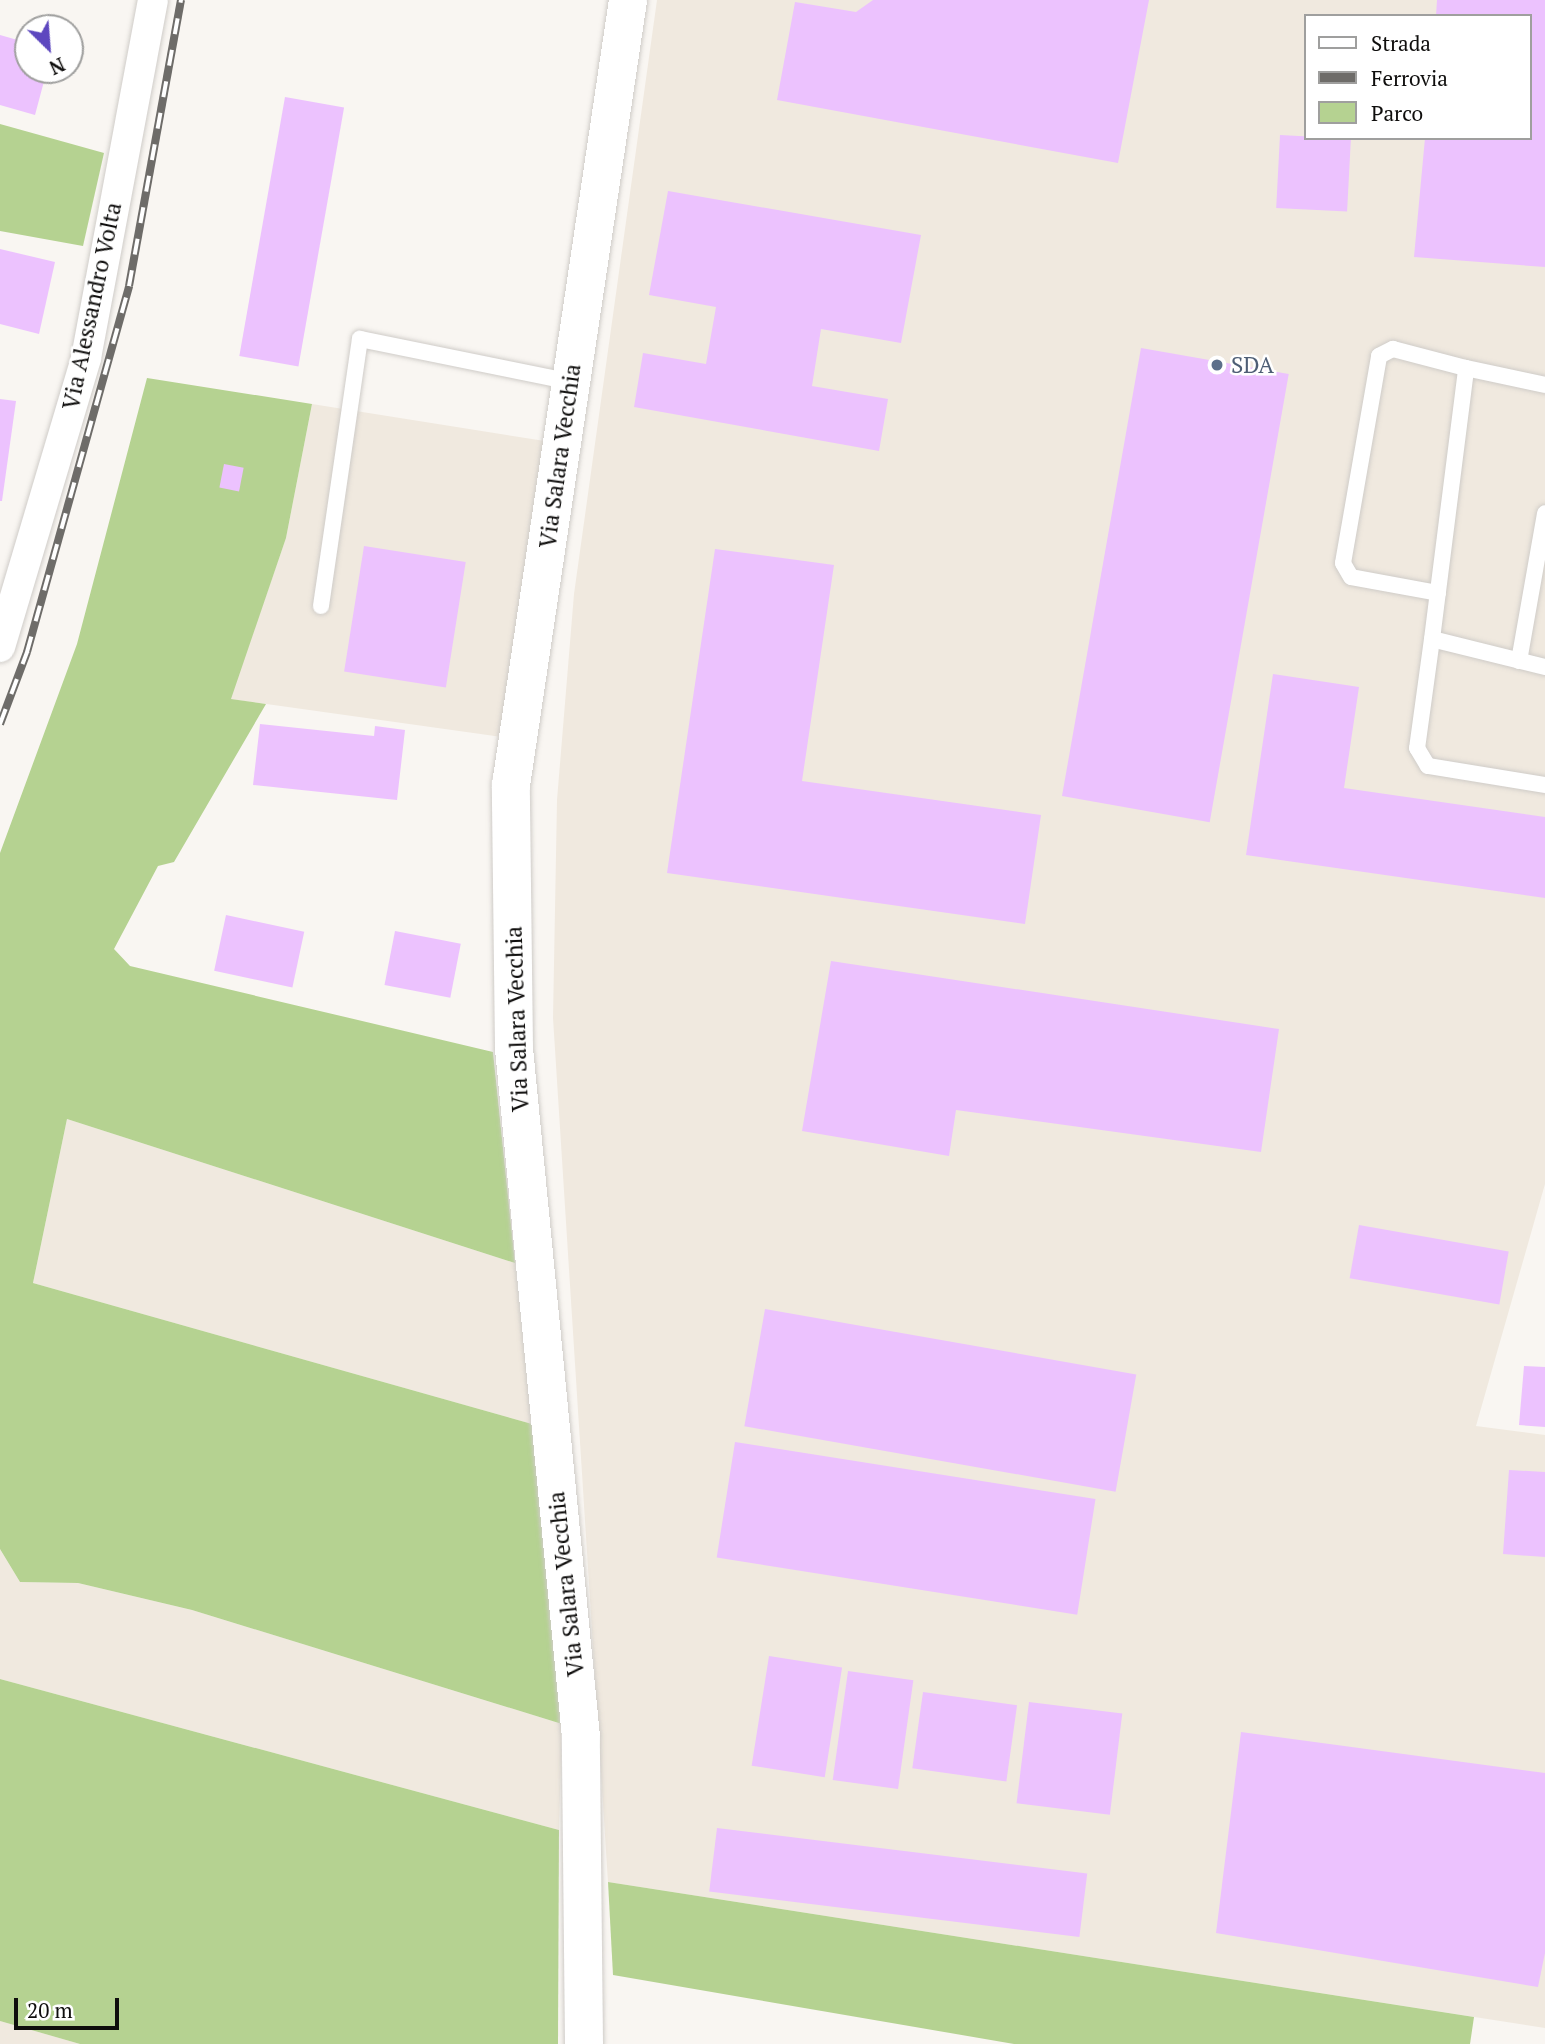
<!DOCTYPE html>
<html>
<head>
<meta charset="utf-8">
<style>
  body { margin:0 }
  #map { position:relative; width:1545px; height:2044px; overflow:hidden; background:#f9f6f2; font-family:"PT Serif",serif }
  div>[style] { position:absolute }
  .built>* { inset:0; background:#f0e9df }
  .green>* { inset:0; background:#b5d291 }
  .building>* { inset:0; background:#ecc2fe; transform-origin:0 0 }
  .roads { filter:drop-shadow(0 0 2px #cfccc8) drop-shadow(0 0 2px #cfccc8) }
  .lane>* { height:16px; margin:-8px; padding:0 8px; transform-origin:8px; border-radius:8px; background:#fff }
  .street>* { height:30px; margin:-15px; padding:0 15px; transform-origin:15px; border-radius:15px; background:#fff }
  .secondary>* { height:38px; margin:-19px; padding:0 19px; transform-origin:19px; border-radius:19px; background:#fff }
  .rail>* { height:8px; margin-top:-4px; transform-origin:0; background:repeating-linear-gradient(90deg,#fff 0 16px,#6e6c69 0 32px); box-sizing:border-box; border-block:2px solid #6e6c69 }
  .dots>* { width:19px; height:19px; translate:-50% -50%; box-sizing:border-box; border:4px solid #fff; border-radius:50% }
  span { translate:-50% -50%; white-space:nowrap; text-align:center; line-height:1.15; -webkit-text-stroke:5px #fff; paint-order:stroke }
  .street-label { font-size:23px; color:#0f0e0d }
  .service-label { font-size:23px; color:#4e5e75 }
  .left { translate:0 -50%; text-align:left }
  .legend { position:absolute; left:1304px; top:14px; width:228px; height:126px; box-sizing:border-box; background:#fff; border:2px solid #9f9f9e; margin:0; padding:9px 12px; list-style:none; font-size:21px; color:#0f0e0d }
  .legend li { display:flex; align-items:center; gap:14px; height:35px }
  .legend b { width:35px; border:2px solid #9f9f9e }
  .north { position:absolute; left:14px; top:14px; width:70px; height:70px; box-sizing:border-box; background:#fff; border:2px solid #9f9f9e; border-radius:50%; rotate:155deg; font-size:19px; font-weight:700; line-height:28px; text-align:center; color:#0f0e0d }
  .north::after { content:''; display:block; margin:auto; width:24px; height:32px; background:#5d47bf; clip-path:polygon(50% 0,100% 100%,50% 72%,0 100%) }
  .scale { position:absolute; left:14px; top:1998px; width:105px; height:32px; box-sizing:border-box; border:4px solid #0f0e0d; border-top:0; padding-left:9px; font-size:21px; line-height:24px; white-space:nowrap; color:#0f0e0d; -webkit-text-stroke:5px #fff; paint-order:stroke }
</style>
</head>
<body>
<div id="map">
  <div class="built">
    <i style="clip-path:polygon(evenodd,657px 0,1545px 0,1545px 1184px,1476px 1426px,1545px 1435px,1545px 2028px,608px 1882px,553px 1018px,557px 800px,574px 594px,657px 0,1305px 16px,1529px 16px,1529px 138px,1305px 138px,1305px 16px)"></i>
    <i style="clip-path:polygon(312px 404px,551px 442px,509px 738px,230px 699px,286px 538px)"></i>
    <i style="clip-path:polygon(67px 1119px,515px 1263px,532px 1424px,33px 1283px)"></i>
    <i style="clip-path:polygon(0 1549px,20px 1582px,78px 1583px,192px 1610px,562px 1724px,559px 1830px,0 1679px)"></i>
    <i style="clip-path:polygon(0 2021px,80px 2044px,0 2044px)"></i>
  </div>
  <div class="green">
    <i style="clip-path:polygon(0 124px,104px 153px,83px 246px,0 231px)"></i>
    <i style="clip-path:polygon(147px 378px,312px 404px,286px 538px,231px 699px,266px 704px,174px 862px,158px 866px,114px 949px,130px 966px,493px 1052px,515px 1263px,67px 1119px,33px 1283px,532px 1424px,562px 1724px,192px 1610px,78px 1583px,20px 1582px,0 1549px,0 853px,77px 644px)"></i>
    <i style="clip-path:polygon(0 1679px,559px 1830px,558px 2044px,80px 2044px,0 2021px)"></i>
    <i style="clip-path:polygon(608px 1882px,1474px 2017px,1470px 2044px,1014px 2044px,613px 1975px)"></i>
  </div>
  <div class="building">
    <i style="clip-path:polygon(873px 0,1149px 0,1118px 163px,777px 100px,795px 2px,856px 12px)"></i>
    <i style="clip-path:polygon(1437px 0,1545px 0,1545px 267px,1414px 257px,1425px 138px,1529px 138px,1529px 16px,1436px 16px)"></i>
    <i style="clip-path:polygon(0 35px,28px 43px,28px 70px,47px 70px,35px 115px,0 105px)"></i>
    <i style="left:285px;top:97px;width:60px;height:263px;rotate:10deg"></i>
    <i style="left:1280px;top:135px;width:71px;height:73px;rotate:3deg"></i>
    <i style="clip-path:polygon(668px 191px,921px 235px,901px 343px,821px 329px,812px 386px,888px 399px,879px 451px,634px 407px,643px 353px,706px 364px,716px 307px,649px 295px)"></i>
    <i style="clip-path:polygon(0 249px,55px 262px,39px 334px,0 324px)"></i>
    <i style="left:1141px;top:348px;width:150px;height:455px;rotate:10deg"></i>
    <i style="clip-path:polygon(0 399px,16px 401px,2px 501px,0 501px)"></i>
    <i style="left:224px;top:464px;width:20px;height:24px;rotate:11deg"></i>
    <i style="left:364px;top:546px;width:103px;height:127px;rotate:9deg"></i>
    <i style="clip-path:polygon(715px 549px,834px 565px,802px 781px,1041px 815px,1025px 924px,667px 873px)"></i>
    <i style="clip-path:polygon(1273px 674px,1359px 687px,1344px 788px,1545px 817px,1545px 898px,1246px 855px)"></i>
    <i style="clip-path:polygon(260px 724px,374px 736px,375px 726px,405px 730px,397px 800px,253px 785px)"></i>
    <i style="left:226px;top:915px;width:80px;height:57px;rotate:12deg"></i>
    <i style="left:395px;top:931px;width:67px;height:55px;rotate:11deg"></i>
    <i style="clip-path:polygon(831px 961px,1279px 1029px,1261px 1152px,956px 1110px,949px 1156px,802px 1131px)"></i>
    <i style="left:1359px;top:1225px;width:152px;height:54px;rotate:10deg"></i>
    <i style="left:765px;top:1309px;width:377px;height:119px;rotate:10deg"></i>
    <i style="clip-path:polygon(1524px 1366px,1545px 1367px,1545px 1427px,1519px 1425px)"></i>
    <i style="left:735px;top:1442px;width:365px;height:117px;rotate:9deg"></i>
    <i style="clip-path:polygon(1509px 1470px,1545px 1472px,1545px 1557px,1503px 1554px)"></i>
    <i style="left:769px;top:1656px;width:74px;height:111px;rotate:9deg"></i>
    <i style="left:848px;top:1671px;width:66px;height:110px;rotate:8deg"></i>
    <i style="left:923px;top:1692px;width:95px;height:77px;rotate:8deg"></i>
    <i style="left:1029px;top:1702px;width:94px;height:102px;rotate:7deg"></i>
    <i style="clip-path:polygon(1241px 1732px,1545px 1773px,1545px 1953px,1538px 1987px,1216px 1933px)"></i>
    <i style="left:717px;top:1828px;width:373px;height:64px;rotate:7deg"></i>
  </div>
  <div class="roads">
    <div class="lane">
      <i style="left:1438px;top:593px;width:88px;rotate:-169.6deg"></i>
      <i style="left:1351px;top:577px;width:16px;rotate:-120deg"></i>
      <i style="left:1343px;top:563px;width:210px;rotate:-80.1deg"></i>
      <i style="left:1379px;top:356px;width:16px;rotate:-27deg"></i>
      <i style="left:1393px;top:349px;width:75px;rotate:14.6deg"></i>
      <i style="left:321px;top:606px;width:270px;rotate:-81.7deg"></i>
      <i style="left:360px;top:339px;width:215px;rotate:11.5deg"></i>
      <i style="left:1432px;top:639px;width:273px;rotate:-82.8deg"></i>
      <i style="left:1466px;top:368px;width:81px;rotate:12.1deg"></i>
      <i style="left:1519px;top:661px;width:150px;rotate:-80deg"></i>
      <i style="left:1545px;top:667px;width:116px;rotate:-166.1deg"></i>
      <i style="left:1432px;top:639px;width:110px;rotate:97.8deg"></i>
      <i style="left:1417px;top:748px;width:21px;rotate:59deg"></i>
      <i style="left:1428px;top:766px;width:119px;rotate:9.2deg"></i>
    </div>
    <div class="street">
      <i style="left:0;top:647px;width:302px;rotate:-73.4deg"></i>
      <i style="left:86px;top:358px;width:364px;rotate:-79.4deg"></i>
    </div>
    <div class="secondary">
      <i style="left:584px;top:2044px;width:307px;rotate:-90.6deg"></i>
      <i style="left:581px;top:1737px;width:691px;rotate:-95.56deg"></i>
      <i style="left:514px;top:1049px;width:264px;rotate:-90.7deg"></i>
      <i style="left:511px;top:785px;width:794px;rotate:-81.52deg"></i>
    </div>
  </div>
  <div class="rail">
    <i style="left:0;top:724px;width:77px;rotate:-69.4deg"></i>
    <i style="left:27px;top:652px;width:380px;rotate:-74.4deg"></i>
    <i style="left:129px;top:286px;width:291px;rotate:-79.7deg"></i>
  </div>
  <div class="dots">
    <i style="left:1217px;top:365px;background:#5c6f8a"></i>
  </div>
  <div class="street-label">
    <span style="left:92px;top:306px;rotate:-78deg">Via Alessandro Volta</span>
    <span style="left:560px;top:456px;rotate:-82deg">Via Salara Vecchia</span>
    <span style="left:517px;top:1019px;rotate:-92deg">Via Salara Vecchia</span>
    <span style="left:566px;top:1584px;rotate:-96deg">Via Salara Vecchia</span>
  </div>
  <div class="service-label">
    <span class="left" style="left:1231px;top:365px">SDA</span>
  </div>
  <ul class="legend">
  <li><b style="height:9px;background:#fff"></b>Strada</li>
  <li><b style="height:9px;background:#6e6c69"></b>Ferrovia</li>
  <li><b style="height:19px;background:#b5d291"></b>Parco</li>
  </ul>
  <div class="north">N</div>
  <div class="scale">20 m</div>
</div>
</body>
</html>
